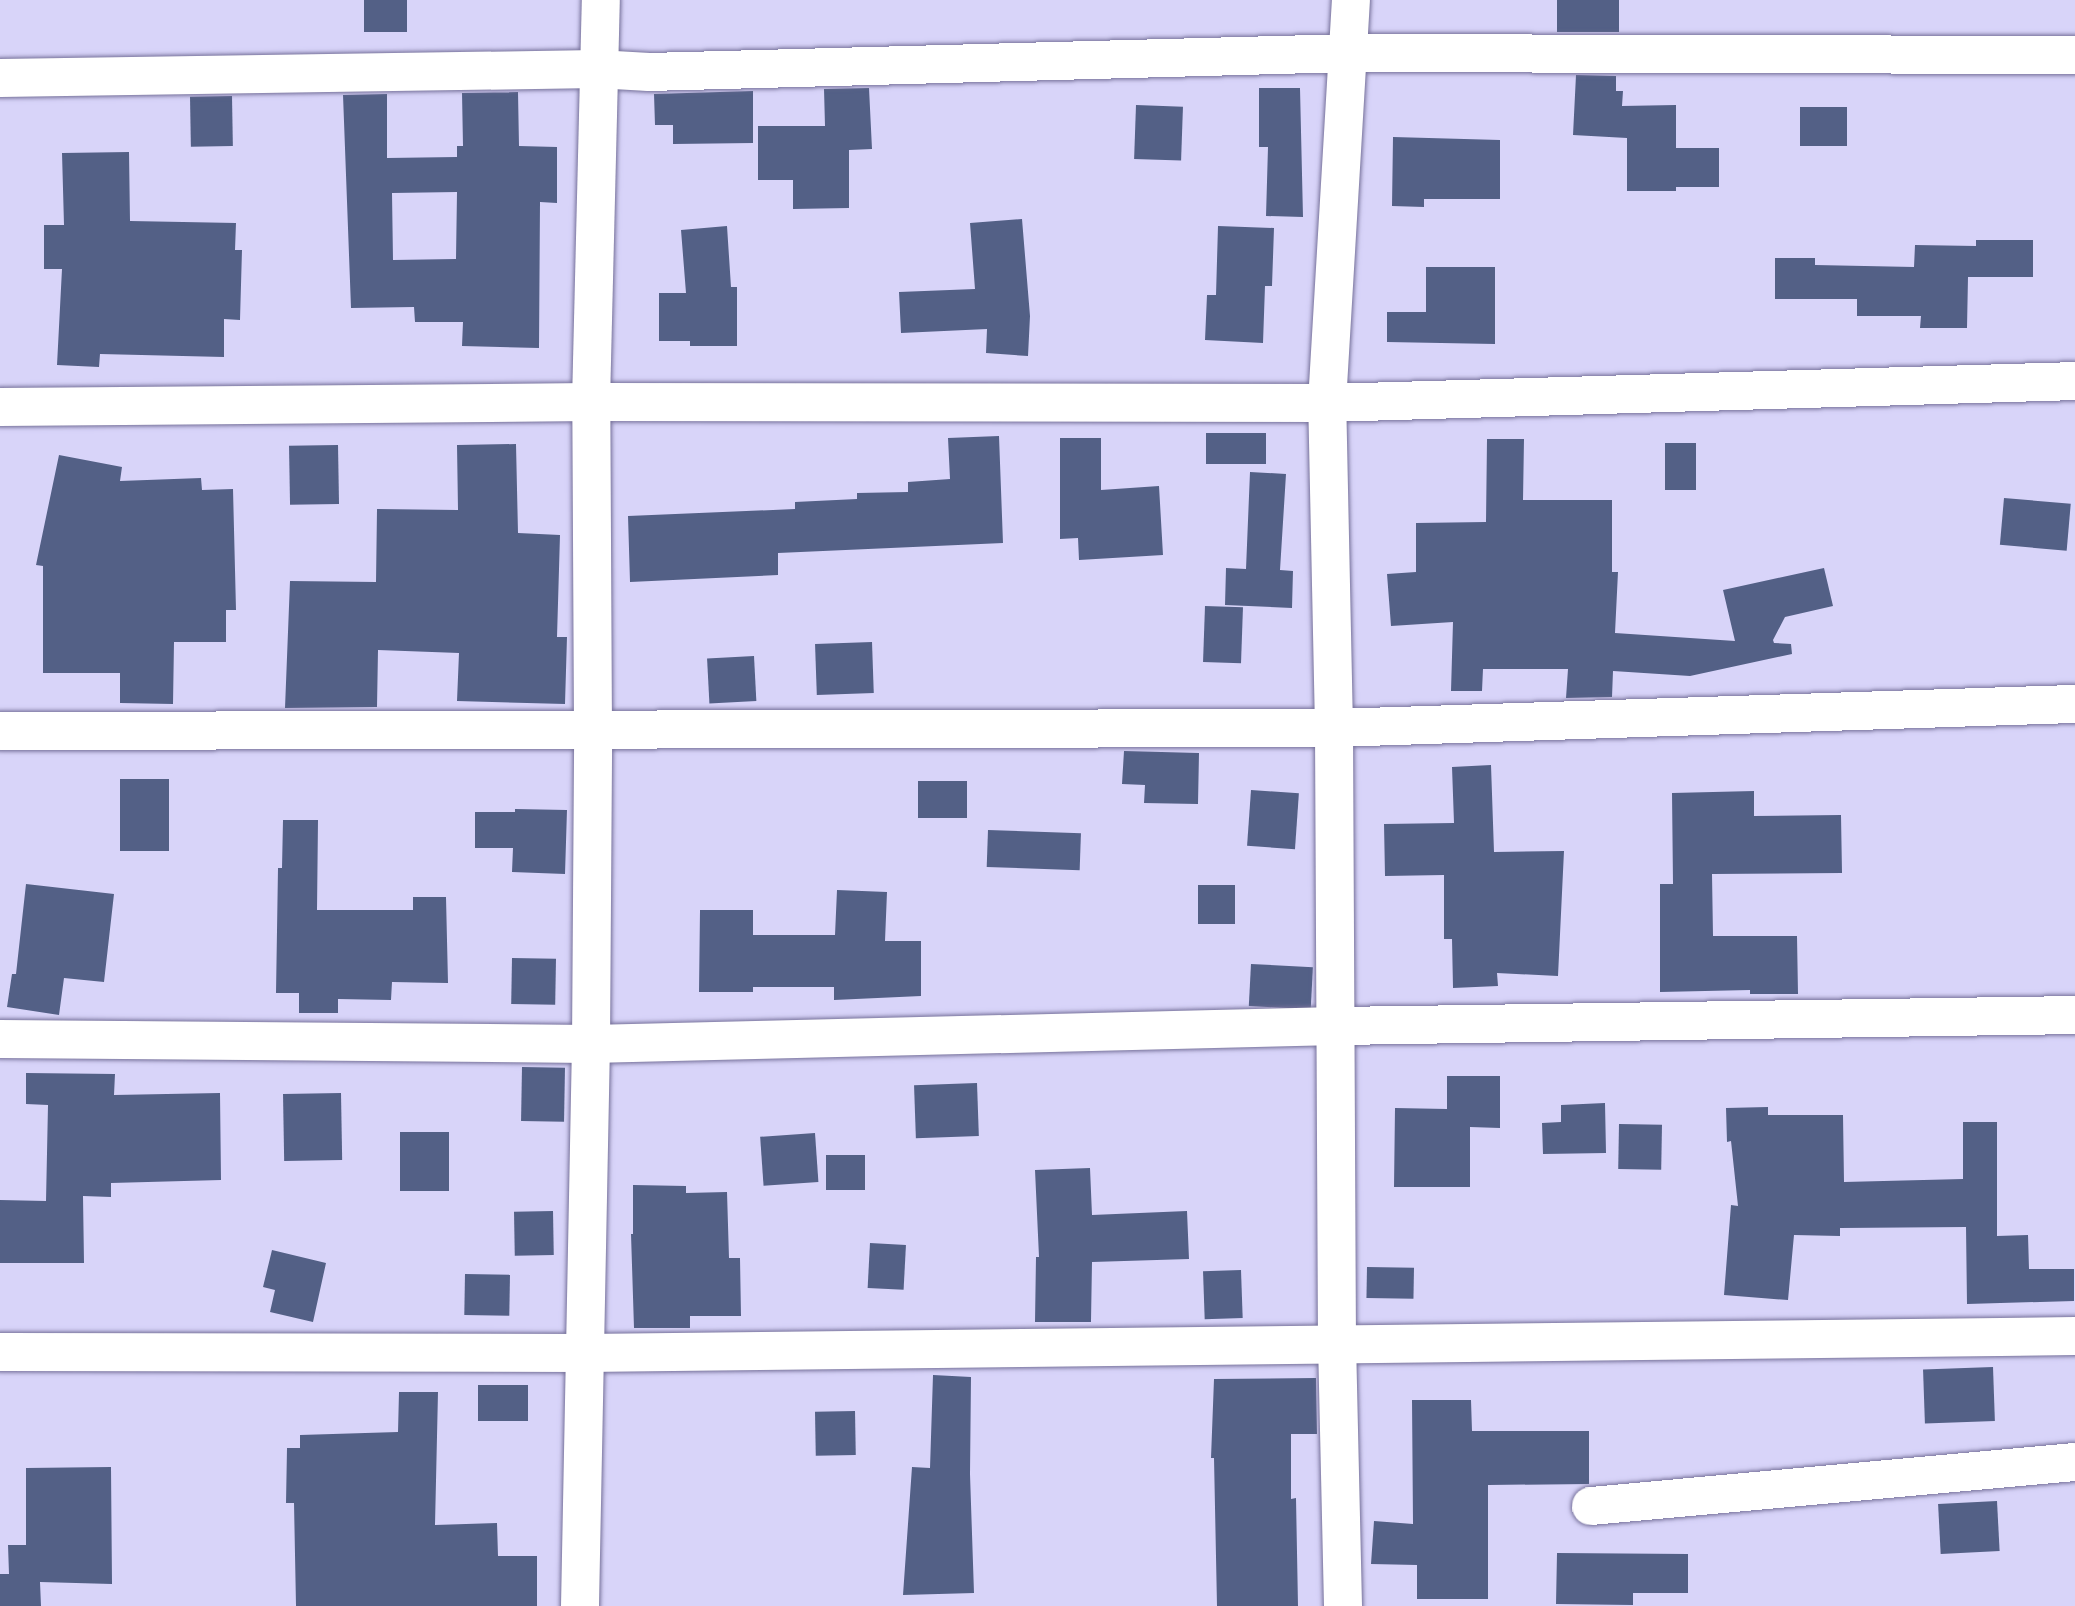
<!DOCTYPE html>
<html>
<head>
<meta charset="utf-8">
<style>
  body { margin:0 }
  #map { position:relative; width:2075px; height:1606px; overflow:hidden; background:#d8d4f9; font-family:"Nunito Sans",sans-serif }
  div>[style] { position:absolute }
  .building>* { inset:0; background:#536086; transform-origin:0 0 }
  .roads { filter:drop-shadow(0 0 2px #76719a) drop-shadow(0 0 2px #76719a) }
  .minor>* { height:38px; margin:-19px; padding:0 19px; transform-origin:19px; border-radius:19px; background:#fff }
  span { translate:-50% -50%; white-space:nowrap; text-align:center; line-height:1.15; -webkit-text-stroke:7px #e6e2ff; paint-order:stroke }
</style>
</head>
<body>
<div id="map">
  <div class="building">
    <i style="left:364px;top:0;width:43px;height:32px"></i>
    <i style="left:1557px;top:0;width:62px;height:32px"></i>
    <i style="clip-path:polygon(1576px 75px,1616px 76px,1616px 91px,1623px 91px,1622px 106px,1676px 105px,1676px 148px,1719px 148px,1719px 187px,1676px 187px,1676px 191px,1627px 191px,1627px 138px,1573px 135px)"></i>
    <i style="clip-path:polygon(869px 88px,872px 149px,849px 150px,849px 208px,793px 209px,793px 180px,758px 180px,758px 126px,825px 126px,824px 89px)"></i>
    <i style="clip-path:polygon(1259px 88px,1300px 88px,1303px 217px,1266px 216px,1268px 147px,1259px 147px)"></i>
    <i style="clip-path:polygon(753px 91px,753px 143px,673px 144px,673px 125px,655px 125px,654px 94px)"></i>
    <i style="clip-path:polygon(evenodd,518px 92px,519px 146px,557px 147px,557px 203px,540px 202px,539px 348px,462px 346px,463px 322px,415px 322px,414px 307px,351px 308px,343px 95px,387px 94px,387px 158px,457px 157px,457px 146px,463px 146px,462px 93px,518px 92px,457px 192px,456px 259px,393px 260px,392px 193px,457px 192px)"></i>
    <i style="left:232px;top:96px;width:50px;height:42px;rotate:89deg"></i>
    <i style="left:1136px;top:105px;width:47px;height:54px;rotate:2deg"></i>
    <i style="left:1800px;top:107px;width:47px;height:39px"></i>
    <i style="clip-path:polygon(1393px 137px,1500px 140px,1500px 199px,1424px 199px,1424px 207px,1392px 206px)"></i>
    <i style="clip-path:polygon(129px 152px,130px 221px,236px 223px,235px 250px,242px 250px,240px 320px,224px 319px,224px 357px,100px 354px,99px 367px,57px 365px,62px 269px,44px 269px,44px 225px,64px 225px,62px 153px)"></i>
    <i style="clip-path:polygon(1022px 219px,1030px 316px,1028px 356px,986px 353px,987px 329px,901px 333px,899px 292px,975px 289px,970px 223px)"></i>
    <i style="clip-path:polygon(727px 226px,731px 287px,737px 287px,737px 346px,690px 346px,690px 341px,659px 341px,659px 293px,686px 293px,681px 230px)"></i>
    <i style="clip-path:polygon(1218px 226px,1274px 228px,1272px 286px,1265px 286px,1263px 343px,1205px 340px,1207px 295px,1216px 295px)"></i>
    <i style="clip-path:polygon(1976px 240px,2033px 240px,2033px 277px,1968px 277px,1967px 328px,1920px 328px,1921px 316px,1857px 316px,1857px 299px,1775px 299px,1775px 258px,1815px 258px,1815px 265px,1914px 267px,1915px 245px,1976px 246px)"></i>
    <i style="clip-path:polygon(1426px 267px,1495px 267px,1495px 344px,1387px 342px,1387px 312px,1426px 312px)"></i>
    <i style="left:1206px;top:433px;width:60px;height:31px"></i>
    <i style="clip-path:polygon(999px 436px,1003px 543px,778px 553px,778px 575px,630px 582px,628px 516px,795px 509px,795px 502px,857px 499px,857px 493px,908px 492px,908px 482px,950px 479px,948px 438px)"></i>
    <i style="clip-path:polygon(1060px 438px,1101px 438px,1101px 490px,1159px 486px,1163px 555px,1079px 560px,1078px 538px,1060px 539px)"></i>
    <i style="clip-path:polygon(1487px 439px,1524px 439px,1523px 500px,1612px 500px,1612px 572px,1618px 572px,1615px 633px,1735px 641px,1723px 590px,1824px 568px,1833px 606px,1785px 617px,1773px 640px,1774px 643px,1791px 644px,1792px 654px,1690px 676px,1613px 671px,1612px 697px,1566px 698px,1568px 669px,1483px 669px,1482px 691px,1451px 691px,1453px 622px,1391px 626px,1387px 574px,1416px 572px,1416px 523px,1486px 522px)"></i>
    <i style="left:1665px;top:443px;width:31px;height:47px"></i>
    <i style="clip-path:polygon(516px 444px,518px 533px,560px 535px,557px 637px,567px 637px,565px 704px,457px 701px,459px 653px,378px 650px,377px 707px,285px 708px,290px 581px,376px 582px,377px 509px,458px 510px,457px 445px)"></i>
    <i style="left:338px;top:445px;width:59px;height:49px;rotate:89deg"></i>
    <i style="clip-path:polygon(59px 455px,122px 467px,120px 481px,201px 478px,202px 490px,233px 489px,236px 610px,226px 610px,226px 642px,174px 642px,173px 704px,120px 703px,120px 673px,43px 673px,43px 566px,36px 565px)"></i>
    <i style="clip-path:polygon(1250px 472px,1286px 474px,1280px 570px,1293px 571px,1292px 608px,1225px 605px,1226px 568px,1246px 569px)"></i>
    <i style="left:2004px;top:498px;width:67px;height:47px;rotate:5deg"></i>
    <i style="left:1205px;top:606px;width:38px;height:56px;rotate:2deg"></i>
    <i style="left:872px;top:642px;width:51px;height:57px;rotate:88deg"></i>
    <i style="left:754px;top:656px;width:45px;height:47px;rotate:87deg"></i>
    <i style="clip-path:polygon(1124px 751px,1199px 753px,1198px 804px,1144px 803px,1145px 785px,1122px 784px)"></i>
    <i style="clip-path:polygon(1491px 765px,1494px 852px,1564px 851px,1558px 976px,1497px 973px,1498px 986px,1453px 988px,1452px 939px,1444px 939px,1444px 875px,1385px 876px,1384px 824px,1454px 823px,1452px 767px)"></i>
    <i style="left:120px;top:779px;width:49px;height:72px"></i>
    <i style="left:918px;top:781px;width:49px;height:37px"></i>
    <i style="left:1251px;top:790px;width:48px;height:56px;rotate:4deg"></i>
    <i style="clip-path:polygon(1754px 791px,1754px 816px,1841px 815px,1842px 873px,1712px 874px,1713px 936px,1797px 936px,1798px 994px,1750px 994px,1750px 990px,1660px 992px,1660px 884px,1673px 884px,1672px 793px)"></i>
    <i style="clip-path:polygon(515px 809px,567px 810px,565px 874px,512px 872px,513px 848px,475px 848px,475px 812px,515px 812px)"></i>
    <i style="clip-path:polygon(283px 820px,318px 820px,317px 910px,413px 910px,413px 897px,446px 897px,448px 983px,392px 982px,391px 1000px,338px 999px,338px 1013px,299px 1013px,299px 993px,276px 993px,278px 868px,282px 868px)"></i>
    <i style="left:988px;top:830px;width:93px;height:37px;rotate:2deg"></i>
    <i style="clip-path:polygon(26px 884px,114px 894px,104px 982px,64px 978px,59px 1015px,7px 1007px,12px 974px,16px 974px)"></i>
    <i style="left:1198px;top:885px;width:37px;height:39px"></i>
    <i style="clip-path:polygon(837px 890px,887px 892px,885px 941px,921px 941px,921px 996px,834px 1000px,834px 987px,753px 987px,753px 992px,699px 992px,700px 910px,753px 910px,753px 935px,835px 935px)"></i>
    <i style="left:512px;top:958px;width:44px;height:46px;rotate:1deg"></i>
    <i style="left:1251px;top:964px;width:62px;height:42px;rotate:3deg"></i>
    <i style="left:522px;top:1067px;width:43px;height:54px;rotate:1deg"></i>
    <i style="clip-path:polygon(26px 1073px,115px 1074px,114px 1095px,220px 1093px,221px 1180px,111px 1183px,111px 1197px,83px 1196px,84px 1263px,0 1263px,0 1200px,46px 1201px,48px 1105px,26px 1104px)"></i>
    <i style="clip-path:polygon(1447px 1076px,1500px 1076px,1500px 1128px,1470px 1127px,1470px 1187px,1394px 1187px,1395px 1108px,1447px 1109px)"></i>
    <i style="left:977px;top:1083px;width:53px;height:63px;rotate:88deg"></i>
    <i style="left:341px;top:1093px;width:67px;height:58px;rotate:89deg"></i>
    <i style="clip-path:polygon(1605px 1103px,1606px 1153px,1543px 1154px,1542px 1123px,1561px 1122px,1561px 1105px)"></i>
    <i style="clip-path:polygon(1768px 1107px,1768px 1115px,1843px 1115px,1844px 1182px,1963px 1179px,1963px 1122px,1997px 1122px,1997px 1236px,2028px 1235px,2029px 1269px,2074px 1269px,2074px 1301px,1967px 1304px,1966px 1227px,1840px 1228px,1840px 1236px,1794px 1235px,1788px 1300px,1724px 1295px,1731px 1205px,1738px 1206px,1731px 1141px,1727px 1142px,1726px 1108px)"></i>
    <i style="left:1619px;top:1124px;width:43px;height:45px;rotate:1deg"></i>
    <i style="left:400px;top:1132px;width:49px;height:59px"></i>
    <i style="left:815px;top:1133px;width:49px;height:55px;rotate:86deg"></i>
    <i style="left:865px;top:1155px;width:35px;height:39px;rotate:90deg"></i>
    <i style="clip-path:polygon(1090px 1168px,1092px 1215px,1187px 1211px,1189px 1259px,1092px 1262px,1091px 1322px,1035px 1322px,1036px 1257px,1039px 1257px,1035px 1170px)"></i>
    <i style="clip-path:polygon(633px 1185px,686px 1186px,686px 1193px,727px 1192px,729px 1258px,740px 1258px,741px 1316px,690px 1316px,690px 1328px,634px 1328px,631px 1234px,633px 1234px)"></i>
    <i style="left:553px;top:1211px;width:44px;height:39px;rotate:89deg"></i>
    <i style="left:870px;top:1243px;width:36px;height:45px;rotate:3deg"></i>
    <i style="clip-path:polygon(272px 1250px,326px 1263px,313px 1322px,270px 1312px,275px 1290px,263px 1287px)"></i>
    <i style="left:1367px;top:1267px;width:47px;height:31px;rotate:1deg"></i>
    <i style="left:1241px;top:1270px;width:48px;height:38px;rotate:88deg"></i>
    <i style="left:465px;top:1274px;width:45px;height:41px;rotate:1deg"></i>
    <i style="left:1993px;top:1367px;width:54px;height:70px;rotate:88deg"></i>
    <i style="clip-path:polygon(933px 1375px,971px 1377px,970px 1474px,974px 1593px,903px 1595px,912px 1467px,930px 1468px)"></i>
    <i style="clip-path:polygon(1316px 1378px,1317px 1434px,1291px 1434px,1291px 1499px,1296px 1498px,1298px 1606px,1217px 1606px,1214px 1458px,1211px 1458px,1214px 1379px)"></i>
    <i style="left:478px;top:1385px;width:50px;height:36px"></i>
    <i style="clip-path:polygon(399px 1392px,438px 1392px,435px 1525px,497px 1523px,498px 1556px,537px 1556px,537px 1606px,296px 1606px,294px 1503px,286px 1503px,287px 1448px,300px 1448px,300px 1435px,398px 1432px)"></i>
    <i style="clip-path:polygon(1412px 1400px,1471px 1400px,1472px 1431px,1589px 1431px,1589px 1484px,1488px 1485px,1488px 1599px,1417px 1599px,1417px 1565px,1371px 1564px,1374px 1521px,1413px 1524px)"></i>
    <i style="left:855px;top:1411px;width:44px;height:40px;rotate:89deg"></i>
    <i style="clip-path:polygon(111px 1467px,112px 1584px,40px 1582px,41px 1606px,0 1606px,0 1574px,9px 1574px,8px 1545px,26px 1545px,26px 1468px)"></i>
    <i style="left:1997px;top:1501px;width:50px;height:59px;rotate:87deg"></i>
    <i style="clip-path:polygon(1557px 1553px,1688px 1554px,1688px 1593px,1633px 1593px,1633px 1605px,1556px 1604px)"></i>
  </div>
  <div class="roads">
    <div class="minor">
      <i style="left:0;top:78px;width:597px;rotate:-0.86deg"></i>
      <i style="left:597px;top:69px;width:52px;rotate:3.3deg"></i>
      <i style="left:649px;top:72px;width:700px;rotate:-1.55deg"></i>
      <i style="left:1349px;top:53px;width:726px;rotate:0.16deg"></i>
      <i style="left:0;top:407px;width:591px;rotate:-0.48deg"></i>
      <i style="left:591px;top:402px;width:736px;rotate:0.08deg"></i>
      <i style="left:1327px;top:403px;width:748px;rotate:-1.68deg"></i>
      <i style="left:0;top:731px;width:1334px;rotate:-0.13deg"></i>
      <i style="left:1334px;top:728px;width:741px;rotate:-1.86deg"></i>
      <i style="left:0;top:1039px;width:591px;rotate:0.48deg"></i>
      <i style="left:591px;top:1044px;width:746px;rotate:-1.38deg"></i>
      <i style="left:1337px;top:1026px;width:738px;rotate:-0.85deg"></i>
      <i style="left:0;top:1352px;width:585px;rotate:0.1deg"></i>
      <i style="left:585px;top:1353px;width:1490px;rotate:-0.65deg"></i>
      <i style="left:1591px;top:1506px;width:486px;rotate:-5.2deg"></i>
      <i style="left:580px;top:1606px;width:562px;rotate:-88.88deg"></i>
      <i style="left:591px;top:1044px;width:314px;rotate:-89.6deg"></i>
      <i style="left:593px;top:730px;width:328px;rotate:-90.3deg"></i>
      <i style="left:591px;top:402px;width:402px;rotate:-88.6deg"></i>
      <i style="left:1343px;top:1606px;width:261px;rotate:-91.3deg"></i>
      <i style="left:1337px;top:1345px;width:617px;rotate:-90.28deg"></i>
      <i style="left:1334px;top:728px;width:325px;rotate:-91.2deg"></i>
      <i style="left:1327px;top:403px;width:404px;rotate:-86.6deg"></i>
    </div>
  </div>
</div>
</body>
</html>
